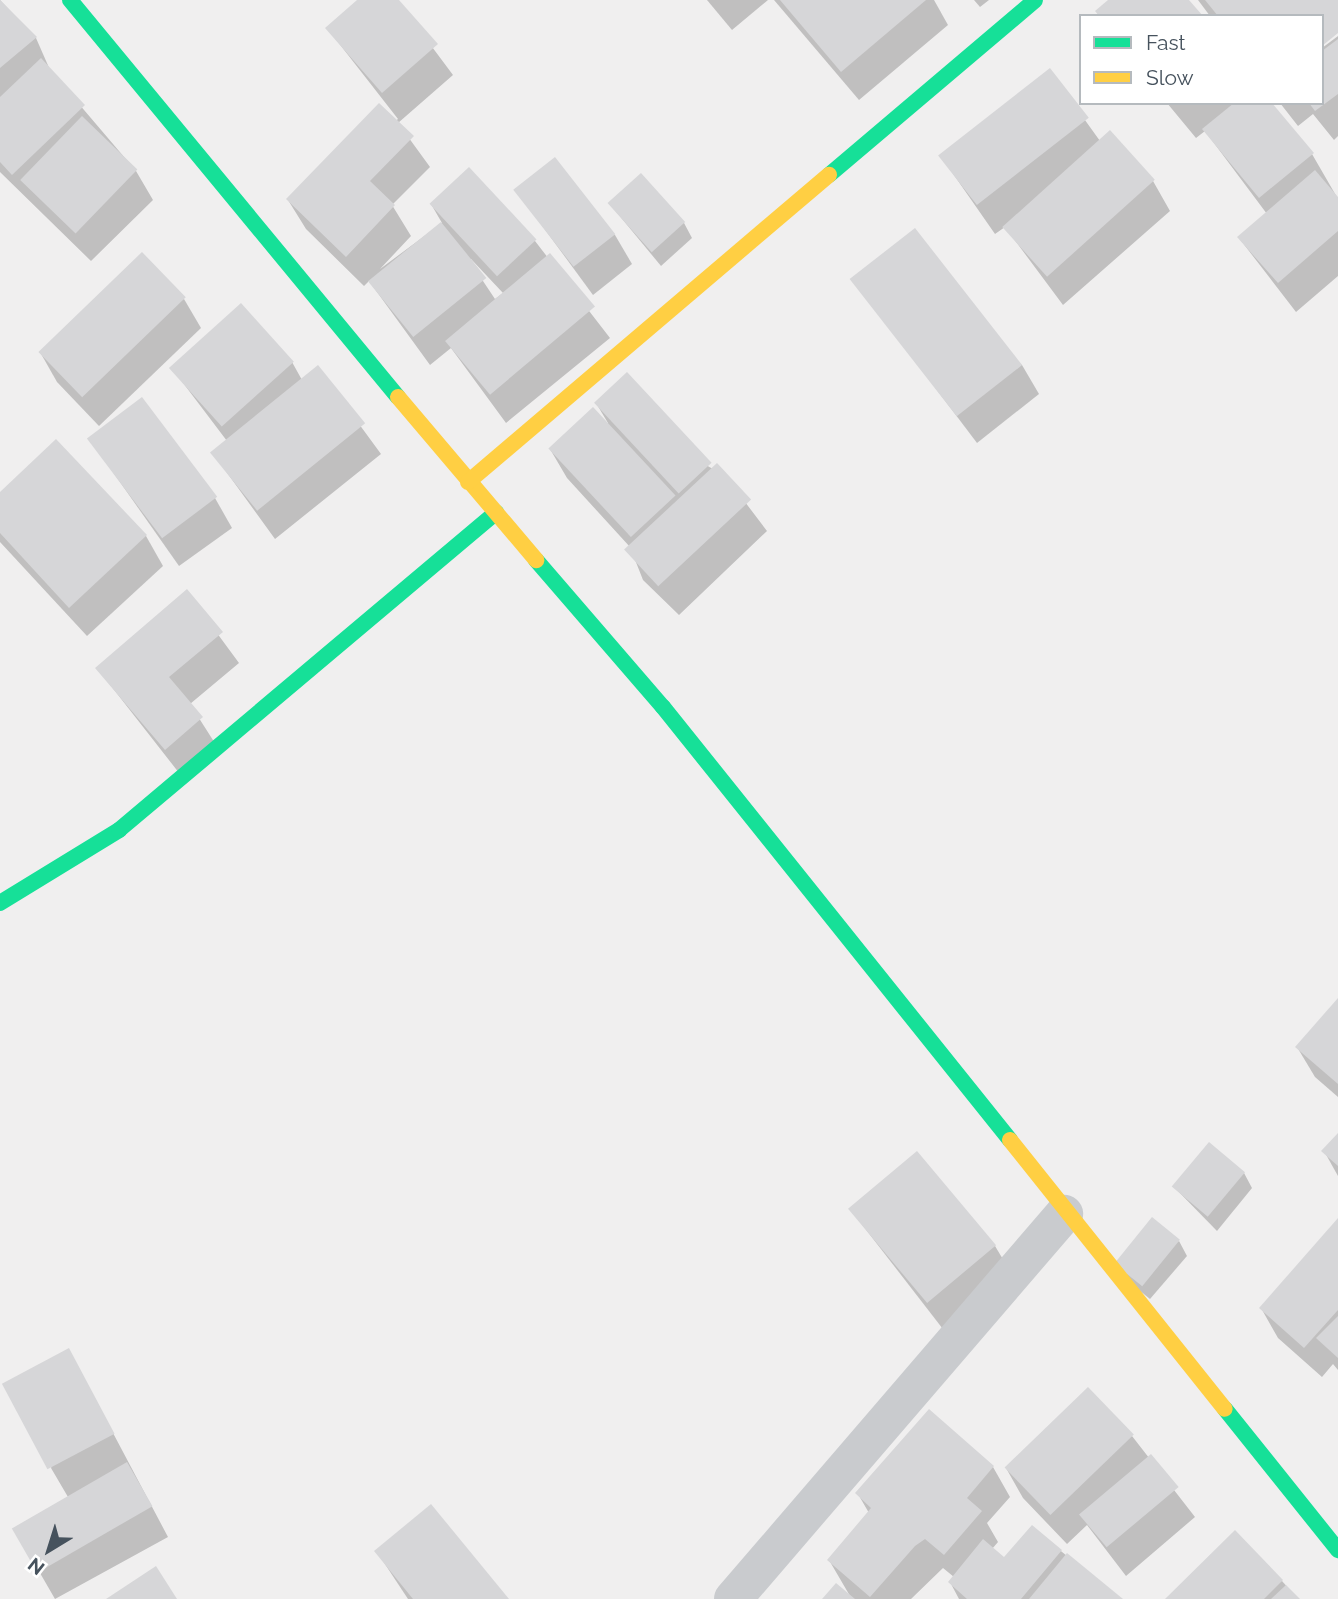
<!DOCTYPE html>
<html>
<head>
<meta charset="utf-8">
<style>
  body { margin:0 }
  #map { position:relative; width:1338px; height:1599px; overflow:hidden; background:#f0efef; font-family:Raleway,sans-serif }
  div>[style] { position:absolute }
  .shadow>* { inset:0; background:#0003 }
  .building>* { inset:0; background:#d6d6d8; transform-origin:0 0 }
  .street>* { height:38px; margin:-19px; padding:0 19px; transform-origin:19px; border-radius:19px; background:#c9cbce }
  .fast>* { height:16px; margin:-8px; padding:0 8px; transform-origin:8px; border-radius:8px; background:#16e098 }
  .slow>* { height:16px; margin:-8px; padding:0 8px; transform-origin:8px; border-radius:8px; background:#ffcf43 }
  span { translate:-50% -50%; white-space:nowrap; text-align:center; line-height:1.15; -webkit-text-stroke:6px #fff; paint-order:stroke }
  .legend { position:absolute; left:1079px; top:14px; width:245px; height:91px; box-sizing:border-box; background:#fff; border:2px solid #b5babe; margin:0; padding:9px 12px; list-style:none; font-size:21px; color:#46525d }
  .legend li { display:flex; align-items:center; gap:14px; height:35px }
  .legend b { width:35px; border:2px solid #b5babe }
  .north { position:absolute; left:14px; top:1515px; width:70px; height:70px; -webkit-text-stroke:5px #fff; paint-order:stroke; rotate:218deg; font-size:19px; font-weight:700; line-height:28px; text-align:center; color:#46525d }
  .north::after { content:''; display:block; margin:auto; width:24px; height:32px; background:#46525d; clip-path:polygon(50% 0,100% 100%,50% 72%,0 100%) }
</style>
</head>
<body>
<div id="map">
  <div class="shadow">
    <i style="clip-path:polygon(0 0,36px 38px,50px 70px,136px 171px,153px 200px,91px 261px,0 172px)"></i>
    <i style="clip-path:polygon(evenodd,360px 0,397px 0,453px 75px,398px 123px,430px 167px,392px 205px,411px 236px,380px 269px,442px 223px,431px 204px,535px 241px,610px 338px,506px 423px,451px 348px,430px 365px,369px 281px,364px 286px,306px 229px,288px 200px,398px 119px,327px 28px,360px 0,471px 259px,503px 293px,495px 299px,469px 260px,471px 259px)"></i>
    <i style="clip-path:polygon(707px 0,768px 0,732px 30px)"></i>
    <i style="clip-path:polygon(774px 0,934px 0,948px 25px,859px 100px)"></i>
    <i style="clip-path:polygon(974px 0,989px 0,980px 7px)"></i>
    <i style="clip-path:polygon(1198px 0,1338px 0,1338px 31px,1322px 16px,1210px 16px)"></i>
    <i style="clip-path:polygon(1338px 36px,1338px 136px,1334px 140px,1313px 114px,1298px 126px,1280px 103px,1322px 103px,1322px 48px)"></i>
    <i style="clip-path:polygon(1049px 70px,1100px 141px,1153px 181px,1170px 211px,1063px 305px,1005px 227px,995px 234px,940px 155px)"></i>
    <i style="clip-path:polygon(1167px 103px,1270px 103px,1312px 154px,1338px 199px,1338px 276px,1296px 312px,1239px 238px,1267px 214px,1205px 131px,1196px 138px)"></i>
    <i style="clip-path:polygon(516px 190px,615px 235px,632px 264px,593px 295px)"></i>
    <i style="clip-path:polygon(609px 203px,684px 223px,692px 238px,661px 266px)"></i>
    <i style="clip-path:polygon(853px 279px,1022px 365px,1039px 394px,977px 443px)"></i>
    <i style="clip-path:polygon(184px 299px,201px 328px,99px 426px,57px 382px,40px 352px)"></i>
    <i style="clip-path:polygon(292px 362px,302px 380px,318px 368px,381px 454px,275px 539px,212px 452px,227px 441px,171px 367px)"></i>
    <i style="clip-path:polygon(596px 403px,713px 469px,717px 465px,767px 531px,679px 615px,643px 580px,630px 547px,567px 478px,550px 449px,608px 423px)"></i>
    <i style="clip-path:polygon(89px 438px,215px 498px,232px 528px,179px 566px)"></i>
    <i style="clip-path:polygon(56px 441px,146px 536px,163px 566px,87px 636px,0 542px,0 494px)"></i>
    <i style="clip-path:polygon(186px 591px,239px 663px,190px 704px,218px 748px,183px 778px,97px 668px)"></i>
    <i style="clip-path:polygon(1338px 1000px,1338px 1097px,1315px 1077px,1297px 1047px)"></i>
    <i style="clip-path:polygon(1338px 1135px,1338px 1176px,1324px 1151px)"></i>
    <i style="clip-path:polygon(1244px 1173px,1252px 1188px,1217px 1231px,1174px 1187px)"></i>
    <i style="clip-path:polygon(850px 1209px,995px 1246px,1013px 1276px,946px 1333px)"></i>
    <i style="clip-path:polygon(1338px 1220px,1338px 1370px,1333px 1364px,1322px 1377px,1278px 1338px,1261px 1308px)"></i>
    <i style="clip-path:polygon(1179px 1241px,1187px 1256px,1150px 1299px,1123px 1277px)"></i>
    <i style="clip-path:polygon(85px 1380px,168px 1537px,55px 1599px,14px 1528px,68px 1497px,51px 1468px)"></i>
    <i style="clip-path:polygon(1132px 1436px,1195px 1517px,1126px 1576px,1087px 1525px,1067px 1544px,1023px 1498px,1006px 1468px)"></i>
    <i style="clip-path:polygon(993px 1467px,1010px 1497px,987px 1523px,998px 1542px,992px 1549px,1005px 1559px,1032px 1528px,1121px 1599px,959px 1599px,950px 1582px,954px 1577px,943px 1568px,911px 1599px,824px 1599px,850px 1596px,829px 1560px,869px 1513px,858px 1494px)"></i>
    <i style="clip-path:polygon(377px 1552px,506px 1599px,408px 1599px)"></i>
    <i style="clip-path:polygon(1282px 1581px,1298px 1599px,1167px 1599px)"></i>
  </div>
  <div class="building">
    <i style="clip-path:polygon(0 0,37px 37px,0 68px)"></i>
    <i style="clip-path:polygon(357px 0,399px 0,438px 44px,382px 93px,325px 28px)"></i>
    <i style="clip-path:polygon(780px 0,926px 0,841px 72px)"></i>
    <i style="clip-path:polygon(1108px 0,1189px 0,1203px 16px,1099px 16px,1095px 11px)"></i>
    <i style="clip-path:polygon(1205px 0,1338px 0,1338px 33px,1322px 46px,1322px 16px,1218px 16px)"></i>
    <i style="clip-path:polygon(1338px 39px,1338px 94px,1315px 111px,1309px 103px,1322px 103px,1322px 51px)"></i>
    <i style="clip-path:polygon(41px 58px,85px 105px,12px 175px,0 162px,0 97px)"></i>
    <i style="left:1050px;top:68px;width:63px;height:142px;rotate:52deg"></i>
    <i style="clip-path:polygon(379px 103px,414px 136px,370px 181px,395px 205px,346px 257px,286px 199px)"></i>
    <i style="clip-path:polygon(1234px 103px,1272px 103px,1314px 153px,1259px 198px,1202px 129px)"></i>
    <i style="left:82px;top:116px;width:77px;height:89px;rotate:44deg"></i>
    <i style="left:1110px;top:130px;width:67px;height:145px;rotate:48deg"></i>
    <i style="left:555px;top:157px;width:98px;height:53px;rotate:52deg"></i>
    <i style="left:469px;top:167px;width:99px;height:54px;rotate:47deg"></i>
    <i style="clip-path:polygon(1315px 170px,1338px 197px,1338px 231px,1278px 283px,1237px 237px)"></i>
    <i style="left:641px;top:173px;width:66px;height:45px;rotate:48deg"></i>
    <i style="left:441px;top:222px;width:72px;height:94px;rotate:51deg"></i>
    <i style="left:915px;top:228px;width:174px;height:83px;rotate:52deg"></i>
    <i style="left:142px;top:252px;width:63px;height:144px;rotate:46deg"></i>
    <i style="left:550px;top:253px;width:70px;height:137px;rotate:50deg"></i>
    <i style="left:241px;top:303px;width:79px;height:97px;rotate:48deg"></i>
    <i style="left:318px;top:365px;width:75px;height:139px;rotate:51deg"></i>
    <i style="left:627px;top:372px;width:124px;height:45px;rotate:47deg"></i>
    <i style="left:142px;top:397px;width:125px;height:69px;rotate:53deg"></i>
    <i style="left:593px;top:407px;width:121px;height:61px;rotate:47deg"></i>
    <i style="clip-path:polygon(56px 439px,147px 535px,69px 608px,0 533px,0 492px)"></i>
    <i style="left:717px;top:463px;width:50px;height:127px;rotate:47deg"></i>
    <i style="clip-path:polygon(187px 589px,223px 632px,169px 677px,203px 717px,165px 750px,95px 668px)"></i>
    <i style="clip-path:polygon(1338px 998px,1338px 1084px,1295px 1047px)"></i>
    <i style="clip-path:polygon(1338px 1133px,1338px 1166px,1321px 1151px)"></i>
    <i style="left:1209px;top:1142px;width:47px;height:58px;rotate:40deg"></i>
    <i style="left:917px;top:1151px;width:123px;height:90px;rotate:50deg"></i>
    <i style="left:1152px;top:1217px;width:36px;height:60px;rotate:39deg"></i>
    <i style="clip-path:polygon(1338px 1218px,1338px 1310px,1304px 1348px,1259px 1308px)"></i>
    <i style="clip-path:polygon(1338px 1316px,1338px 1358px,1316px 1338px)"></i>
    <i style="left:69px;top:1348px;width:97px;height:76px;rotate:62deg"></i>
    <i style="left:1088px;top:1387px;width:66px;height:116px;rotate:46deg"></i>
    <i style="clip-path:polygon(929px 1409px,994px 1466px,967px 1498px,982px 1511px,944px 1555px,925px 1539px,915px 1546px,870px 1597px,827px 1560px,871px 1508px,855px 1493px)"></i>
    <i style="left:1151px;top:1454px;width:43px;height:94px;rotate:50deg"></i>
    <i style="left:127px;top:1462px;width:51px;height:133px;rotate:60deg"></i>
    <i style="clip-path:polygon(431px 1504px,509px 1599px,413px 1599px,374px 1551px)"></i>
    <i style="clip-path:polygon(1032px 1525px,1062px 1550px,1021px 1599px,967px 1599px,948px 1582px,983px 1539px,1004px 1557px)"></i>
    <i style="clip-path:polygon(1235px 1530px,1283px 1580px,1264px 1599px,1165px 1599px)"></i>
    <i style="clip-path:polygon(1067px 1553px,1123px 1599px,1029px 1599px)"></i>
    <i style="clip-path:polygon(156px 1566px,177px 1599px,106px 1599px)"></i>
    <i style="clip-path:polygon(836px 1583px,855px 1599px,822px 1599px)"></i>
    <i style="clip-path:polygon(1286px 1585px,1300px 1599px,1271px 1599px)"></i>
  </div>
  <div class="street">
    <i style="left:733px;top:1599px;width:508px;rotate:-49.31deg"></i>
  </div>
  <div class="fast">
    <i style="left:70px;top:0;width:515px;rotate:50.44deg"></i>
    <i style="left:829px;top:175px;width:270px;rotate:-40.3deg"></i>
    <i style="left:536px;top:560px;width:194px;rotate:49.2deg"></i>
    <i style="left:663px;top:707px;width:555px;rotate:51.29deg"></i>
    <i style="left:0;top:903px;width:140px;rotate:-31.5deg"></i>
    <i style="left:119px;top:830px;width:493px;rotate:-40.1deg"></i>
    <i style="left:1225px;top:1409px;width:181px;rotate:51.3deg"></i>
  </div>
  <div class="slow">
    <i style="left:398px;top:397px;width:214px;rotate:49.7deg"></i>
    <i style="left:468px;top:482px;width:474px;rotate:-40.4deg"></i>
    <i style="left:1010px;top:1140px;width:344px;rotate:51.4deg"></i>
  </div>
  <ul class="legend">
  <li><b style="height:9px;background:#16e098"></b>Fast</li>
  <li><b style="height:9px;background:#ffcf43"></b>Slow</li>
  </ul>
  <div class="north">N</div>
</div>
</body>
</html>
